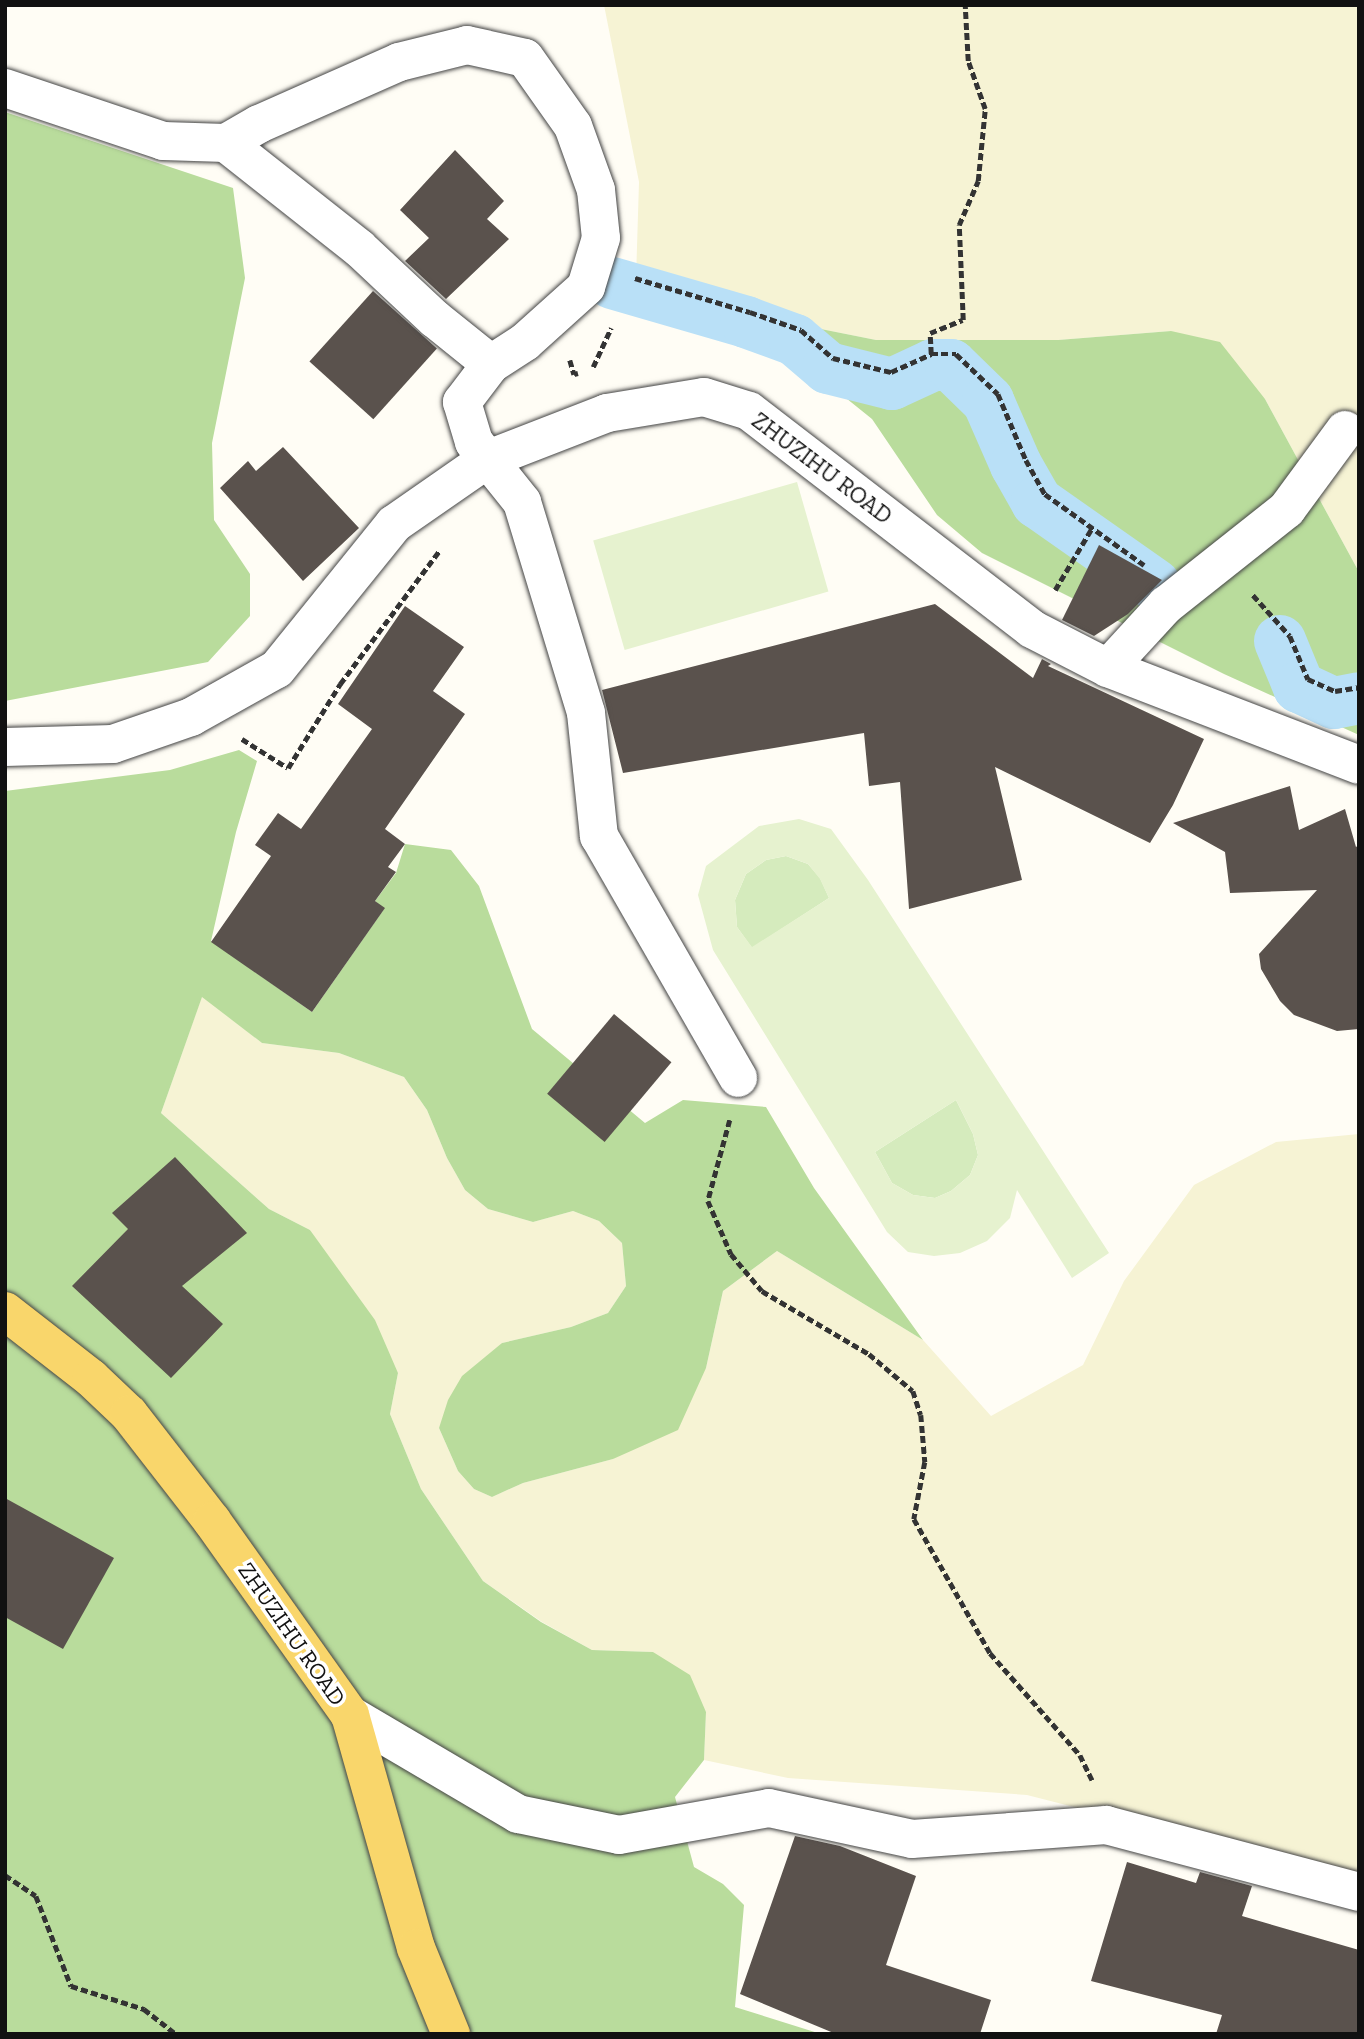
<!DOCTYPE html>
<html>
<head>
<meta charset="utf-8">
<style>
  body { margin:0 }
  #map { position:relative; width:1364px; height:2039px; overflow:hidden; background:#fffdf5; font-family:"Zilla Slab",serif }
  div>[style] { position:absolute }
  .farmland>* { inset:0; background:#f6f3d4 }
  .green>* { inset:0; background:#d5ebbd }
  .forest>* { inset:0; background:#b9dc9c }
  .pitch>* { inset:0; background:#e6f2cf; transform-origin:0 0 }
  .canal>* { height:52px; margin:-26px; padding:0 26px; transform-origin:26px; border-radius:26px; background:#b9e0f7 }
  .building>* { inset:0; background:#5a524d; transform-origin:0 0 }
  .path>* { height:4.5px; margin-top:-2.25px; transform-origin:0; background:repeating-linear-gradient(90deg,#333 0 7px,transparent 0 10.5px) }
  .roads { filter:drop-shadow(0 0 2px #444) drop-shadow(0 0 2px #444) }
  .minor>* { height:38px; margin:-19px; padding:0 19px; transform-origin:19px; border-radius:19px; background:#fff }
  .major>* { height:38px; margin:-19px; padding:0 19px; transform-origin:19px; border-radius:19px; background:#f9d66b }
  span { translate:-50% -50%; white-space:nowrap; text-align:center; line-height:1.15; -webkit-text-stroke:7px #fff; paint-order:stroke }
  .street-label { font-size:23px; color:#111 }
  .frame { position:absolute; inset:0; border:7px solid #111; pointer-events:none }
</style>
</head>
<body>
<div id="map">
  <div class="farmland">
    <i style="clip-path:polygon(604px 5px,1359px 5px,1359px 572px,1265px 399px,1171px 331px,1058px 340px,876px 340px,706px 306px,635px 311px,639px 182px)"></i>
    <i style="clip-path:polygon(202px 996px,262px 1043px,339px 1053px,404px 1077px,427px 1110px,447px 1158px,465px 1190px,488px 1209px,533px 1222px,573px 1211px,599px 1221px,622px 1243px,626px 1286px,608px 1313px,571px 1327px,502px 1343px,439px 1428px,458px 1471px,474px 1489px,492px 1497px,523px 1483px,613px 1459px,706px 1368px,723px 1291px,777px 1251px,923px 1340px,991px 1416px,1083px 1365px,1124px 1281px,1194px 1185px,1276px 1142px,1359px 1134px,1359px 1880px,1027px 1795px,788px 1778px,704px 1760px,706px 1712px,653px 1652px,592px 1650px,542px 1622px,483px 1581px,421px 1489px,390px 1414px,398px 1373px,310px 1230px,269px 1209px,161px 1113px)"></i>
  </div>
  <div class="green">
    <i style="clip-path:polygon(786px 856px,808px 864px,820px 878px,829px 898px,752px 948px,737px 927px,735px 900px,746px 874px,766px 860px)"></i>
    <i style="clip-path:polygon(956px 1100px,973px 1134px,978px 1155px,970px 1175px,951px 1191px,935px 1198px,913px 1195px,892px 1183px,875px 1152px)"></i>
  </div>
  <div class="forest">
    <i style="clip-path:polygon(5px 112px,233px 188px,245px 278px,212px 443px,214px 520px,250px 574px,250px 616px,208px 662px,5px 701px)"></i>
    <i style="clip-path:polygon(706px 306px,876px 340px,1058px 340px,1171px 331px,1220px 342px,1265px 399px,1359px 572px,1359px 735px,1224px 674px,982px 553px,937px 515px,872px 419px,826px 382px)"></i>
    <i style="clip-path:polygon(239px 750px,257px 761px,236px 832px,211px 941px,312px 1012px,384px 909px,375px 901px,396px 873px,405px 844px,451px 850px,479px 886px,532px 1029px,645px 1123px,683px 1100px,766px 1107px,814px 1188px,923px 1340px,777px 1251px,723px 1291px,706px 1368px,678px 1430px,613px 1459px,523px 1483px,492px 1497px,474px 1489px,458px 1471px,439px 1428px,448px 1400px,462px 1376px,502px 1343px,571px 1327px,608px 1313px,626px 1286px,622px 1243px,599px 1221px,573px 1211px,533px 1222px,488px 1209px,465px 1190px,447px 1158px,427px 1110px,404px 1077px,339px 1053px,262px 1043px,202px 997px,161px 1113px,269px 1209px,310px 1230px,375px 1320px,398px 1373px,390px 1414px,421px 1489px,483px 1581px,541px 1622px,592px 1650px,653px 1652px,690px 1675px,706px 1712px,704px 1760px,675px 1797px,694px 1867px,723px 1884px,744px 1905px,735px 2007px,821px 2034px,5px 2034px,5px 791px,170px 770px)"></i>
  </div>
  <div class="pitch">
    <i style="left:797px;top:482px;width:114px;height:212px;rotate:74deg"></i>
    <i style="clip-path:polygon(evenodd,799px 819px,831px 829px,868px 880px,1109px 1253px,1072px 1278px,1017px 1190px,1010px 1218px,987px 1241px,960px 1253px,934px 1256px,908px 1252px,887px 1232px,713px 950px,698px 895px,706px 866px,759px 826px,799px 819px,786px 856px,808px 864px,820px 879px,829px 898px,752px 947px,737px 927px,735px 900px,746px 874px,766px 860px,786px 856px,799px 819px,956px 1100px,973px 1134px,978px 1155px,970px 1175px,951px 1191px,935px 1198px,913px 1195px,892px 1183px,875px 1152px,956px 1100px)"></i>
  </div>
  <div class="canal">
    <i style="left:612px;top:283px;width:140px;rotate:16.2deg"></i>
    <i style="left:746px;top:322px;width:52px;rotate:20.2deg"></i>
    <i style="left:795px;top:340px;width:43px;rotate:40.3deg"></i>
    <i style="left:828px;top:368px;width:66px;rotate:14deg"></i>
    <i style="left:892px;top:384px;width:45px;rotate:-24.9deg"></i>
    <i style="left:933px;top:365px;width:18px"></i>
    <i style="left:951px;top:365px;width:52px;rotate:44.2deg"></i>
    <i style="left:988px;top:401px;width:70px;rotate:66.4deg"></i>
    <i style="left:1016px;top:465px;width:43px;rotate:60.4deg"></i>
    <i style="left:1037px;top:502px;width:144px;rotate:35.1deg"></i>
    <i style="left:1280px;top:641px;width:50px;rotate:67.6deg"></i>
    <i style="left:1299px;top:687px;width:38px;rotate:25deg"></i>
    <i style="left:1334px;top:703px;width:25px;rotate:-11deg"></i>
  </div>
  <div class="building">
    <i style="clip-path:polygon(455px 150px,504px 201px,487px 219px,509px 239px,446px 299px,405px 261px,429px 238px,400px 210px)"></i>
    <i style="left:373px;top:291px;width:86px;height:95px;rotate:42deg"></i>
    <i style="clip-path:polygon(283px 447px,359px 528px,303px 581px,220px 488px,248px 461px,256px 471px)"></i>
    <i style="clip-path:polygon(1099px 545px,1162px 580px,1128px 614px,1094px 636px,1062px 620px)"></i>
    <i style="clip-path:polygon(935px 604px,1033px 678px,1042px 659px,1051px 664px,1048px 666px,1204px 739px,1173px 805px,1150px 843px,995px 767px,1022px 880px,909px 909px,900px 782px,869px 786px,864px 733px,623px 773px,602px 690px)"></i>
    <i style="clip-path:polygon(405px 606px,464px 647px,433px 691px,465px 714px,385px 829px,405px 844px,388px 867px,396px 872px,375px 901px,385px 908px,312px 1012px,211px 942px,271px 856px,255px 845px,278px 813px,301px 829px,372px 729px,338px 704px)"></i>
    <i style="clip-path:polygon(1290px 786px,1299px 830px,1345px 809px,1356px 847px,1359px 845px,1359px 1029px,1337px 1031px,1294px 1015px,1280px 1001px,1261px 969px,1259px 954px,1317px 890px,1230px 893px,1225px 852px,1173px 823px)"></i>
    <i style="left:614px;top:1014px;width:75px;height:104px;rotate:40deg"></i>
    <i style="clip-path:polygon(175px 1157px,247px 1233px,182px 1286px,223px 1324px,171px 1378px,72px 1286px,128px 1229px,112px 1213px)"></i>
    <i style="clip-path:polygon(5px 1498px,114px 1558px,63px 1649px,5px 1617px)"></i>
    <i style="clip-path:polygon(795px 1836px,840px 1846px,916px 1876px,886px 1965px,991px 2000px,980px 2034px,836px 2034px,740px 1994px)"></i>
    <i style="clip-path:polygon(1127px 1862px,1196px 1883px,1200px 1872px,1252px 1886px,1242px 1916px,1359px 1950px,1359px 2034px,1216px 2034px,1222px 2015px,1091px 1981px)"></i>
  </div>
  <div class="path">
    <i style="left:635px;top:278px;width:120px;rotate:16.5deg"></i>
    <i style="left:750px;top:312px;width:54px;rotate:19.4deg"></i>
    <i style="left:801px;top:330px;width:43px;rotate:41.2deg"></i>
    <i style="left:833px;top:358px;width:60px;rotate:13.6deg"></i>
    <i style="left:891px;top:372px;width:44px;rotate:-24.2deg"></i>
    <i style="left:931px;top:354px;width:25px"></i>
    <i style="left:956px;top:354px;width:58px;rotate:43.6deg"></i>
    <i style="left:998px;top:394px;width:72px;rotate:67deg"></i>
    <i style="left:1026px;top:460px;width:39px;rotate:61deg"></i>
    <i style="left:1045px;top:494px;width:122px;rotate:35.6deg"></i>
    <i style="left:931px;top:354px;width:21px;rotate:-93deg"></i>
    <i style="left:930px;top:333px;width:35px;rotate:-22deg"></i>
    <i style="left:963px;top:320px;width:95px;rotate:-92.4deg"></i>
    <i style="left:959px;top:225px;width:48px;rotate:-66.6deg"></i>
    <i style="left:978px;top:181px;width:72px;rotate:-84.4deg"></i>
    <i style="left:985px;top:109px;width:51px;rotate:-109.5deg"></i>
    <i style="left:968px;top:61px;width:56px;rotate:-93.1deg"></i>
    <i style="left:570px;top:360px;width:15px;rotate:74deg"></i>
    <i style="left:574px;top:374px;width:4px;rotate:-14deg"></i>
    <i style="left:593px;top:367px;width:43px;rotate:-65.2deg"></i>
    <i style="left:1055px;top:590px;width:72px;rotate:-59.2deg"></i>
    <i style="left:1253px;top:595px;width:55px;rotate:47.9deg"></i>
    <i style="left:1290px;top:636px;width:47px;rotate:67.3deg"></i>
    <i style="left:1308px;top:679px;width:30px;rotate:24deg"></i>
    <i style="left:1335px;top:691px;width:24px;rotate:-9deg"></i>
    <i style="left:242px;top:739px;width:54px;rotate:32.2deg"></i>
    <i style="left:288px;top:768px;width:99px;rotate:-58.2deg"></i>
    <i style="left:340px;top:684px;width:166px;rotate:-53.3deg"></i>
    <i style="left:730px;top:1120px;width:84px;rotate:105.2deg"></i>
    <i style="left:708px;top:1201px;width:58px;rotate:66.5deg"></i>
    <i style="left:731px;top:1254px;width:48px;rotate:50deg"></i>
    <i style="left:762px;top:1291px;width:124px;rotate:30.5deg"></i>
    <i style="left:869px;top:1354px;width:57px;rotate:40.1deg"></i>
    <i style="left:913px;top:1391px;width:25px;rotate:72deg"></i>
    <i style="left:921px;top:1415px;width:47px;rotate:85.1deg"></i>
    <i style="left:925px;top:1462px;width:58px;rotate:100.9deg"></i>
    <i style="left:914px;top:1519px;width:154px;rotate:60.4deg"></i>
    <i style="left:990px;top:1653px;width:136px;rotate:48.6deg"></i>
    <i style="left:1080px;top:1755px;width:28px;rotate:64deg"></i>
    <i style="left:5px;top:1875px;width:37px;rotate:34deg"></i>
    <i style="left:36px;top:1896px;width:97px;rotate:68.7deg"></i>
    <i style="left:71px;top:1986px;width:77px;rotate:17.5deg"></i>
    <i style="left:144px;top:2009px;width:41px;rotate:38deg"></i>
  </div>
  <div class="roads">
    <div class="minor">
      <i style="left:5px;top:88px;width:167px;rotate:18.5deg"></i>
      <i style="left:163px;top:141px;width:63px;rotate:1.8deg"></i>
      <i style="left:226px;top:143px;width:38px;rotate:-30deg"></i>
      <i style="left:259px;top:124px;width:153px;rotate:-23.9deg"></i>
      <i style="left:399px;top:62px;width:70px;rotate:-14deg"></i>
      <i style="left:467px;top:45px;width:59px;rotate:12.6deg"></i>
      <i style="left:525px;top:58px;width:83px;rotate:54.8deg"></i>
      <i style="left:573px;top:126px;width:68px;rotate:70.2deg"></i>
      <i style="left:596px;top:190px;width:48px;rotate:84.1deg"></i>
      <i style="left:601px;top:238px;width:51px;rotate:107deg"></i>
      <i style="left:586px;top:287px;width:82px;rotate:138deg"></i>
      <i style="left:525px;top:342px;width:40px;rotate:147.1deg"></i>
      <i style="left:491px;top:364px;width:48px;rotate:127.3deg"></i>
      <i style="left:462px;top:402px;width:42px;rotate:73.3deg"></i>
      <i style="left:474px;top:442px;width:77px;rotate:51.3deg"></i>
      <i style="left:522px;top:502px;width:220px;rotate:73.1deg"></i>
      <i style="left:586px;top:713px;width:124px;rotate:84deg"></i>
      <i style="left:599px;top:836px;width:279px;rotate:60.1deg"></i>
      <i style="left:226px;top:143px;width:169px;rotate:38.3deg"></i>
      <i style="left:359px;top:248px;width:104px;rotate:43.1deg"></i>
      <i style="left:435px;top:319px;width:72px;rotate:38.8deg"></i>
      <i style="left:1108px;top:668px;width:86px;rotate:-47.4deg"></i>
      <i style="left:1166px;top:605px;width:154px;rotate:-38.4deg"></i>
      <i style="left:1287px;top:509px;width:98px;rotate:-53.7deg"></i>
      <i style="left:5px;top:747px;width:108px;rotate:-1.6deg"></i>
      <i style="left:113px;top:744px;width:83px;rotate:-19.1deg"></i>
      <i style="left:191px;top:717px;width:98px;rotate:-29.2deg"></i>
      <i style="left:277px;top:669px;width:186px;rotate:-51.1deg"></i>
      <i style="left:394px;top:524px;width:112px;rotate:-34.8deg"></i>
      <i style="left:486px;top:460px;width:130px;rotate:-21.2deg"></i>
      <i style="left:607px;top:413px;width:98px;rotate:-9.4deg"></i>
      <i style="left:704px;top:397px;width:47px;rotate:17.3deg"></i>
      <i style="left:749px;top:411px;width:357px;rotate:37.6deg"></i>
      <i style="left:1032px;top:629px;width:85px;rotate:27.2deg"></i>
      <i style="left:1108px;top:668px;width:269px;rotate:21.1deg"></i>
      <i style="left:350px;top:1715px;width:195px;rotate:30.5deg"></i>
      <i style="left:518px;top:1814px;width:103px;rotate:11.7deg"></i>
      <i style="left:619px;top:1835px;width:152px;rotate:-10.2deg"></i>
      <i style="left:769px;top:1808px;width:146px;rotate:12.2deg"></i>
      <i style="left:912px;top:1839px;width:195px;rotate:-4.1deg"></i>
      <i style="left:1106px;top:1825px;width:262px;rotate:14.8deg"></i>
    </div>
    <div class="major">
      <i style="left:5px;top:1311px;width:109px;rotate:37.9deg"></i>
      <i style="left:91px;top:1378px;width:52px;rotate:43.5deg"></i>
      <i style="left:129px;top:1414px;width:135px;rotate:52.2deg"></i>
      <i style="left:212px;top:1521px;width:238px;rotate:54.6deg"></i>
      <i style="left:350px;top:1715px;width:242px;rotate:74.2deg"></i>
      <i style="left:416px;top:1948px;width:93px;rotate:67.9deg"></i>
    </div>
  </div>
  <div class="street-label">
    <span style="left:822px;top:468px;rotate:37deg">ZHUZIHU ROAD</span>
    <span style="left:292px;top:1634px;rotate:55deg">ZHUZIHU ROAD</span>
  </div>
  <div class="frame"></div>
</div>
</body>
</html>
